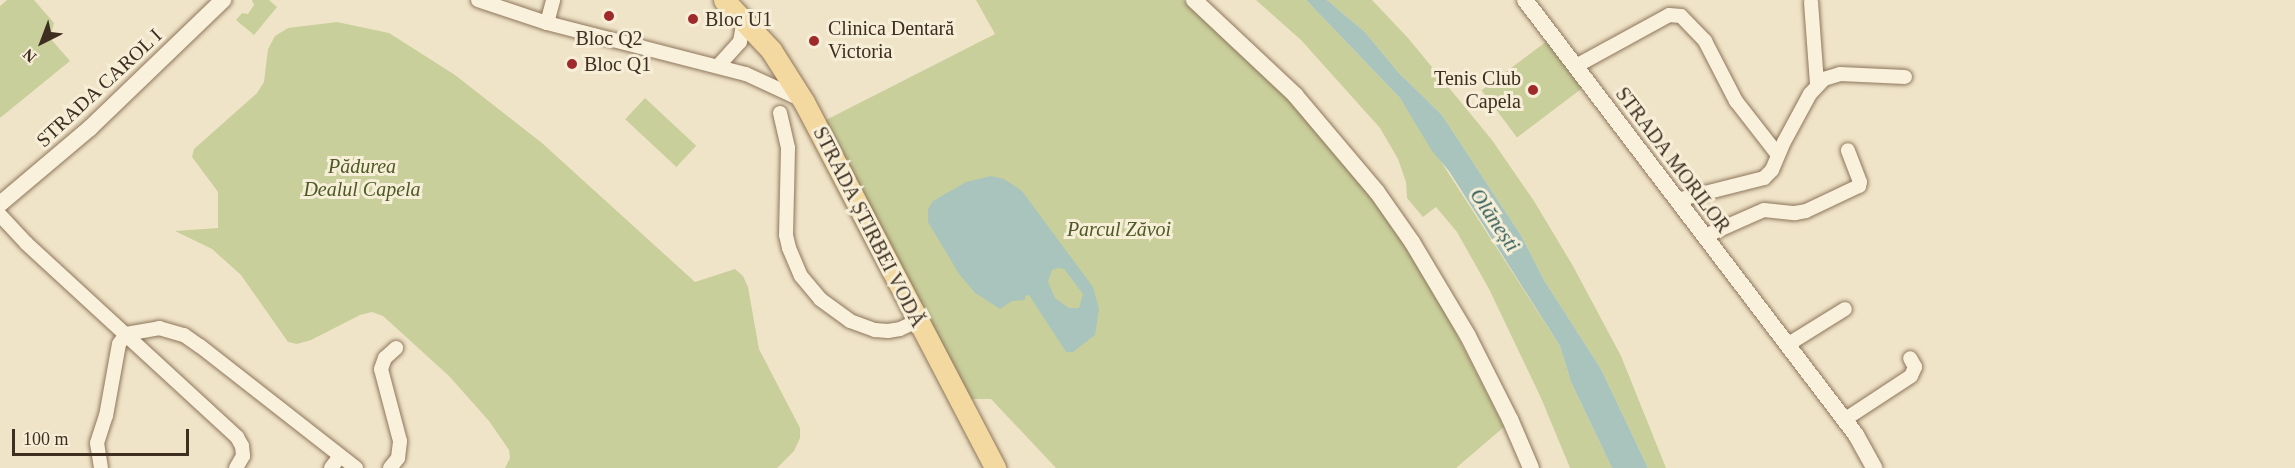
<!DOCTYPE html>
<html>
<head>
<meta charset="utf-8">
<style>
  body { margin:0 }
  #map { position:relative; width:2295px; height:468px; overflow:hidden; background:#f0e4c8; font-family:"Times New Roman",serif }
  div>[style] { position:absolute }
  .green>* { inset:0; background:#c9cf9b; transform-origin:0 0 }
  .water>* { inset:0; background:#a9c4bc }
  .roads { filter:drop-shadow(0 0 2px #8d765c) drop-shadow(0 0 2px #8d765c) }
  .minor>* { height:14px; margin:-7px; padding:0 7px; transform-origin:7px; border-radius:7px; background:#faf1dc }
  .tertiary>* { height:16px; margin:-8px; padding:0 8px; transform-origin:8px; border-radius:8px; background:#faf1dc }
  .primary>* { height:21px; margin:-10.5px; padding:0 10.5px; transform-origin:10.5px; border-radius:10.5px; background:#f3d9a0 }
  .dots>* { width:16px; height:16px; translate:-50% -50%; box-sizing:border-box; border:3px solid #f7eed8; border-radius:50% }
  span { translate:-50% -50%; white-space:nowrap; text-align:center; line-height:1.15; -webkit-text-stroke:6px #f7eed8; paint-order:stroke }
  .poi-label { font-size:20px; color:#3d2e20 }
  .left { translate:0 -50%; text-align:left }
  .right { translate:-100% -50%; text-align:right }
  .street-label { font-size:20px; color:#3d2e20 }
  .park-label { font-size:20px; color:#4d5a26; font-style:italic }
  .water-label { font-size:21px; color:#2f5d5a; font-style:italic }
  .north { position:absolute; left:12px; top:12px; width:60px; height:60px; -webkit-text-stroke:4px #f7eed8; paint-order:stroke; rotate:222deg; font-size:16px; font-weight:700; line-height:24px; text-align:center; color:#3d2e20 }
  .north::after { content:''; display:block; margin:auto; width:21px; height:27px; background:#3d2e20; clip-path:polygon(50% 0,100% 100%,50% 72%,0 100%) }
  .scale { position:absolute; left:12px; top:429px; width:177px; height:27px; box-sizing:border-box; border:3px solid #3d2e20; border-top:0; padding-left:8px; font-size:18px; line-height:21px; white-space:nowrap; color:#3d2e20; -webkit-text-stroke:4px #f7eed8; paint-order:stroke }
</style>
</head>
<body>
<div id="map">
  <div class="green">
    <i style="clip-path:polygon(7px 0,34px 0,54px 23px,50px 38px,70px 61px,0 118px,0 6px)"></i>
    <i style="clip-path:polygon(252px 0,269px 0,277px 7px,254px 35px,236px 20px,242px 13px,248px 14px,254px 5px)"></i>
    <i style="clip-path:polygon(976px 0,1183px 0,1209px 21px,1303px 111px,1393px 223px,1451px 323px,1504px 427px,1456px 468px,1056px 468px,991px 399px,968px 399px,824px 121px,995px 34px)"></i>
    <i style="clip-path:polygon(1256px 0,1306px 0,1400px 98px,1560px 346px,1571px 382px,1612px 468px,1570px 468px,1541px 398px,1489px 289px,1457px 232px,1436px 207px,1423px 217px,1407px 198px,1406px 182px,1398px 159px,1380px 128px,1301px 40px)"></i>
    <i style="clip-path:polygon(1327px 0,1372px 0,1408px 38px,1492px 140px,1534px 201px,1573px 266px,1621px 356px,1666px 468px,1648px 468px,1601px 369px,1544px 280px,1522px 237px,1442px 115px,1398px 72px,1365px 32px)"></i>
    <i style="clip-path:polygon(337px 22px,389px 33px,455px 75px,542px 143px,695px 282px,735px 269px,743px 276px,748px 287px,759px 349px,800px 428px,800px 438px,794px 451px,777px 468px,505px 468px,510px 458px,509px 450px,489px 421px,449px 376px,383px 316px,372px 312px,360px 315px,311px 340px,297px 344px,288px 342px,241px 275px,212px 249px,175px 231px,218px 228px,218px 192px,192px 157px,194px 149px,257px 93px,264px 82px,268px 49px,275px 36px,288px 28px)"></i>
    <i style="left:1547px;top:41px;width:59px;height:82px;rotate:53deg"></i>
    <i style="left:645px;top:98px;width:70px;height:29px;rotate:43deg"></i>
  </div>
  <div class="water">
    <i style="clip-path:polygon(1306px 0,1327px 0,1365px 32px,1398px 72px,1442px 115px,1522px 237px,1544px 280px,1601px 369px,1648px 468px,1612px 468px,1571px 382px,1560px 346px,1449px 171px,1432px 151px,1400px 98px)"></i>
    <i style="clip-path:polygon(evenodd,991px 176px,1004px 179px,1022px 191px,1093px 287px,1099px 309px,1095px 335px,1073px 352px,1066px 352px,1029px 295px,1025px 296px,1025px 300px,1012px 301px,1000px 309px,975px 293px,959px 274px,928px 222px,928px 209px,933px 201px,966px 182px,991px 176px,1058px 268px,1064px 269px,1083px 294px,1079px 308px,1069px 308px,1055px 298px,1048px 282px,1052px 270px,1058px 268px)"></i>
  </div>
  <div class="roads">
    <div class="minor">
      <i style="left:478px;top:0;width:73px;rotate:18.4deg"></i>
      <i style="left:547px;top:23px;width:205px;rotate:14.4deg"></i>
      <i style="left:746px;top:74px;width:60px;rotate:24.8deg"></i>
      <i style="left:1811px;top:2px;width:82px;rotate:85.8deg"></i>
      <i style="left:547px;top:23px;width:24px;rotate:-75deg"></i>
      <i style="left:719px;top:65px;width:31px;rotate:-48deg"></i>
      <i style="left:740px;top:42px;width:22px;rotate:-80deg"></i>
      <i style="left:1576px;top:66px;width:106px;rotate:-28.7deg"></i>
      <i style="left:1669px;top:15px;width:12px;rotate:5deg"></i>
      <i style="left:1681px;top:16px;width:35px;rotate:46deg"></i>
      <i style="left:1705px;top:41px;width:68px;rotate:62.7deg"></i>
      <i style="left:1736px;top:101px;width:68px;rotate:52.1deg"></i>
      <i style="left:780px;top:113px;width:36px;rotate:77deg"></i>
      <i style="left:788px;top:148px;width:87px;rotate:91.3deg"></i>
      <i style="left:786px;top:235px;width:13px;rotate:77deg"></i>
      <i style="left:789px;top:248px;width:30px;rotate:67deg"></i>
      <i style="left:801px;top:276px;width:30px;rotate:50deg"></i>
      <i style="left:820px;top:299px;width:37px;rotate:36deg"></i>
      <i style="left:850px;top:321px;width:27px;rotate:20deg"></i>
      <i style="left:875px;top:330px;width:13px;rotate:4deg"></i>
      <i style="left:888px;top:331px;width:12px;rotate:-9deg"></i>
      <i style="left:900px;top:329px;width:19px;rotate:-25deg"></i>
      <i style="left:1677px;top:200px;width:90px;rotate:-14.2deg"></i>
      <i style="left:1764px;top:178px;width:11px;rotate:-45deg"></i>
      <i style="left:1772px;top:170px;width:30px;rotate:-67deg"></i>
      <i style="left:1784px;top:142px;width:55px;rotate:-61.6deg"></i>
      <i style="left:1810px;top:94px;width:21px;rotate:-47deg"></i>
      <i style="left:1824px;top:79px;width:17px;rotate:-17deg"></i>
      <i style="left:1840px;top:74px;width:65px;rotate:2.6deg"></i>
      <i style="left:0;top:215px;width:38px;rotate:47deg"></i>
      <i style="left:26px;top:243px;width:287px;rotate:42.6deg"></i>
      <i style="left:237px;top:437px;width:10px;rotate:61deg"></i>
      <i style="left:242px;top:446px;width:10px;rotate:84deg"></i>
      <i style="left:243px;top:456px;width:14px;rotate:120deg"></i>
      <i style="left:1705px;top:236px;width:64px;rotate:-23.8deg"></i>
      <i style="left:1764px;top:210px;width:31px;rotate:6deg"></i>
      <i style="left:1795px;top:213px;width:11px;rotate:-10deg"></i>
      <i style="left:1806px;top:211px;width:59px;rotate:-25.3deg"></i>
      <i style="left:1859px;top:186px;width:4px;rotate:-76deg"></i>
      <i style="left:1860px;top:182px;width:34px;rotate:-111deg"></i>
      <i style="left:1787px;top:345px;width:68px;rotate:-31.8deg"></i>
      <i style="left:1844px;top:420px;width:80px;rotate:-33.3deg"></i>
      <i style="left:1911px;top:376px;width:10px;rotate:-66deg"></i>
      <i style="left:1915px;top:367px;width:10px;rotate:-119deg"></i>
      <i style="left:101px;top:468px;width:25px;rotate:-99deg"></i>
      <i style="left:97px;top:443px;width:28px;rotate:-72deg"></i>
      <i style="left:106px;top:416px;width:73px;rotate:-79.8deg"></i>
      <i style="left:119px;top:344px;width:12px;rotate:-55deg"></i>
      <i style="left:126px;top:334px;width:34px;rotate:-10deg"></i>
      <i style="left:159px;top:328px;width:26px;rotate:16deg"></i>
      <i style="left:184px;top:335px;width:19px;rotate:35deg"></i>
      <i style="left:200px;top:346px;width:198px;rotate:38deg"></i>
      <i style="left:331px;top:468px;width:15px;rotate:-53deg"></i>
      <i style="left:390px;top:468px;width:13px;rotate:-51deg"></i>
      <i style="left:398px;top:458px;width:17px;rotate:-83deg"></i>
      <i style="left:400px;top:441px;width:74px;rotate:-104.8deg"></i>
      <i style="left:381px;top:369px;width:12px;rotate:-70deg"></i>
      <i style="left:385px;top:358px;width:15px;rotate:-42deg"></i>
    </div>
    <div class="tertiary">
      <i style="left:1194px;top:0;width:139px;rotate:43.2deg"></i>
      <i style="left:1295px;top:95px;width:127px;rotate:49.8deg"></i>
      <i style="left:1377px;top:192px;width:61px;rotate:55deg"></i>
      <i style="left:1412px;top:242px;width:109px;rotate:59.2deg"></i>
      <i style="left:1468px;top:336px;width:93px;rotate:63.2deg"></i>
      <i style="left:1510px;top:419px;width:53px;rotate:66.8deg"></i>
      <i style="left:1525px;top:0;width:547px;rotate:52.73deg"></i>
      <i style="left:1856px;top:435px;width:38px;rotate:61deg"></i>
      <i style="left:0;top:204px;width:118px;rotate:-40.2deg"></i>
      <i style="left:90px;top:128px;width:185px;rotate:-43.9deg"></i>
    </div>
    <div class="primary">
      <i style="left:724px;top:0;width:69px;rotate:46.8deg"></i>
      <i style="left:771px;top:50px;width:62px;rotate:57.6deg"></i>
      <i style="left:804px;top:102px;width:413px;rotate:62.4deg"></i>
    </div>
  </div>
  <div class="dots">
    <i style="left:609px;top:16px;background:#9e2a2b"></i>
    <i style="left:693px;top:19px;background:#9e2a2b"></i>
    <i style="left:814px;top:41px;background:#9e2a2b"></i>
    <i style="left:572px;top:64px;background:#9e2a2b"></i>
    <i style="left:1533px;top:90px;background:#9e2a2b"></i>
  </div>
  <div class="poi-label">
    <span class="left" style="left:705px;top:19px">Bloc U1</span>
    <span class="left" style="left:828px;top:40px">Clinica Dentară<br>Victoria</span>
    <span style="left:609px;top:38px">Bloc Q2</span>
    <span class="left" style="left:584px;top:64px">Bloc Q1</span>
    <span class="right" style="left:1521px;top:90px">Tenis Club<br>Capela</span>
  </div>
  <div class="street-label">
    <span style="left:99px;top:88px;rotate:-43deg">STRADA CAROL I</span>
    <span style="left:1673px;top:160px;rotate:53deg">STRADA MORILOR</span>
    <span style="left:869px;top:227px;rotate:63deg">STRADA ȘTIRBEI VODĂ</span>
  </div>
  <div class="park-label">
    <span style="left:362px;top:178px">Pădurea<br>Dealul Capela</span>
    <span style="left:1119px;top:229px">Parcul Zăvoi</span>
  </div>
  <div class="water-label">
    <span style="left:1495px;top:220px;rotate:56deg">Olănești</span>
  </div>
  <div class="north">N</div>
  <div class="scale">100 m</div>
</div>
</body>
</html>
